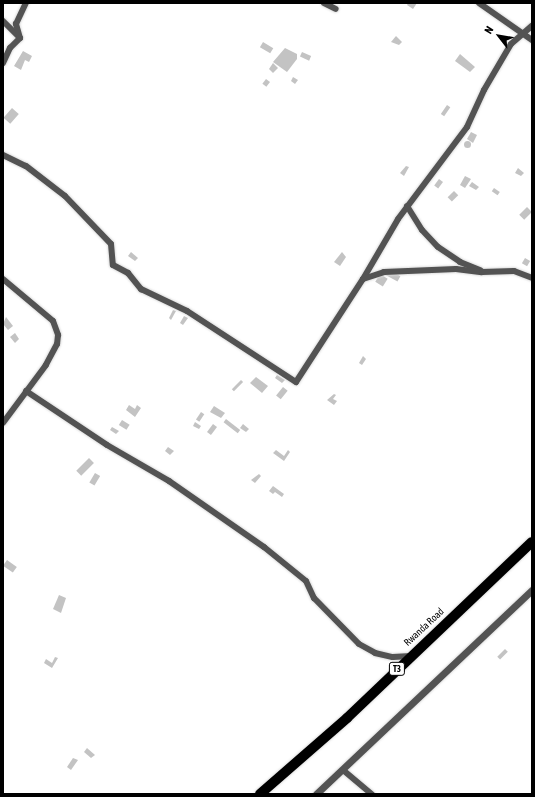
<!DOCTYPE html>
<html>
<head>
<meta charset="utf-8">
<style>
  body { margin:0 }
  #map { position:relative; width:535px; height:797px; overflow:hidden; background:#fff; font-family:"Asap Condensed",sans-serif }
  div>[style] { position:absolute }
  .building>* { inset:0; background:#c3c3c3; transform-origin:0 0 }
  .round { border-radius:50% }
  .roads { filter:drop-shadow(0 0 1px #dbdbdb) drop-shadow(0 0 1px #dbdbdb) }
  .minor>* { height:6px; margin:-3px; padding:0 3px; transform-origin:3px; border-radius:3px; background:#535353 }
  .tertiary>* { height:7px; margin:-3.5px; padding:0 3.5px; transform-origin:3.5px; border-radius:3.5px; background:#535353 }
  .trunk>* { height:10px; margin:-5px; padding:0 5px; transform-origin:5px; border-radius:5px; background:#000 }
  span { translate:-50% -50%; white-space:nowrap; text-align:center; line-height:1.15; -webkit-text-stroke:4px #fff; paint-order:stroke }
  .shield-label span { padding:1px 3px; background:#fff; border:1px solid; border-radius:3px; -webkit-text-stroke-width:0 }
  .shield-label { font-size:9px; color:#000; font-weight:700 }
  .street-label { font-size:10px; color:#000 }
  .frame { position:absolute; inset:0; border:4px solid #000; pointer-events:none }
  .north { position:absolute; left:479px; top:16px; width:40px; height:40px; -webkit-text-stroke:3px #fff; paint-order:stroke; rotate:301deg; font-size:11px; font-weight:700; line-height:16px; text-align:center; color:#000 }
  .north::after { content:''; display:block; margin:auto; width:14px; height:18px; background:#000; clip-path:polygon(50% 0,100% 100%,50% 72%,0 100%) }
</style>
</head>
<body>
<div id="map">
  <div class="building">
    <i style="clip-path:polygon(408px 3px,417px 3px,413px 9px,407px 5px)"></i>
    <i style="clip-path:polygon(396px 36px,402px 42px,399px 45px,391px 42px)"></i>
    <i style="left:263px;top:42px;width:12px;height:6px;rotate:31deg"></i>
    <i style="clip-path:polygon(285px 48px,297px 54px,297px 59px,287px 72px,273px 62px)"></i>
    <i style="clip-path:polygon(23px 51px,32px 56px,29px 62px,25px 60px,21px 70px,14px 66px)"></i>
    <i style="left:302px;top:52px;width:10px;height:5px;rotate:24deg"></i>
    <i style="clip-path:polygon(460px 54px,475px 67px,470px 72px,455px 61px)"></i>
    <i style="clip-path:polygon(273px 63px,278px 68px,273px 73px,269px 69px)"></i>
    <i style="clip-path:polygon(293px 77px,298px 80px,295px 84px,291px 81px)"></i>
    <i style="left:266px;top:79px;width:5px;height:6px;rotate:37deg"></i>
    <i style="left:447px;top:105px;width:4px;height:11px;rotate:34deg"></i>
    <i style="left:12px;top:108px;width:9px;height:13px;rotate:41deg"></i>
    <i style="clip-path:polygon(471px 132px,477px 135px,473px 143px,467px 139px)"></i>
    <i class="round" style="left:463.5px;top:140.5px;width:7px;height:7px"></i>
    <i style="clip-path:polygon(406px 166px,409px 167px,404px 176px,400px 173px)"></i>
    <i style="clip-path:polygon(518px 168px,524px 173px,521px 176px,515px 173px)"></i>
    <i style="clip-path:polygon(465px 176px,471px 179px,465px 188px,460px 185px)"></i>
    <i style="left:439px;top:179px;width:5px;height:8px;rotate:37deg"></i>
    <i style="clip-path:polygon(472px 182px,479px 187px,476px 190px,469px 186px)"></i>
    <i style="left:494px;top:188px;width:7px;height:4px;rotate:34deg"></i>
    <i style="left:454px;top:191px;width:6px;height:9px;rotate:45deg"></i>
    <i style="left:527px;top:207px;width:7px;height:11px;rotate:45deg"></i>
    <i style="clip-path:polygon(131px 252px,138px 258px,135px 261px,128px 256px)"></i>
    <i style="clip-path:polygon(342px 252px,346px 257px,340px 266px,334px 262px)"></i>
    <i style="left:525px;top:258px;width:6px;height:6px;rotate:31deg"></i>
    <i style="left:389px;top:270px;width:13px;height:6px;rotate:29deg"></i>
    <i style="left:380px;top:274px;width:9px;height:9px;rotate:32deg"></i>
    <i style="clip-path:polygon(173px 310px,176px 311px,171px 320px,169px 318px)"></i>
    <i style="clip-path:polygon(184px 316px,188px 318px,183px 325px,180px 323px)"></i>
    <i style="clip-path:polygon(6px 317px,13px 326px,8px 330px,3px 324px)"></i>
    <i style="clip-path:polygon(15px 333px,19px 339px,15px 343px,10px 337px)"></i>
    <i style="clip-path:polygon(363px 356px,366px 359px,362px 365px,359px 363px)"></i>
    <i style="clip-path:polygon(277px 375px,285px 380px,282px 383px,275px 378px)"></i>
    <i style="clip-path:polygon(256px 377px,268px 386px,262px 393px,250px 383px)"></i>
    <i style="left:241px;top:380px;width:3px;height:13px;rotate:45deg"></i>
    <i style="left:283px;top:387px;width:6px;height:11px;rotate:39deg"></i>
    <i style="clip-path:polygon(334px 394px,336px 395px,333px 399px,337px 401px,334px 405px,327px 400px)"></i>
    <i style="clip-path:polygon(129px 405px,135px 409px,137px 405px,141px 408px,135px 417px,126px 410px)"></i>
    <i style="clip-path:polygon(214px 406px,225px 413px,221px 418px,210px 412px)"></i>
    <i style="left:201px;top:412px;width:4px;height:9px;rotate:34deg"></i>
    <i style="left:226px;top:419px;width:18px;height:4px;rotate:38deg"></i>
    <i style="left:122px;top:420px;width:9px;height:6px;rotate:32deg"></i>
    <i style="clip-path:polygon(195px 422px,201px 426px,199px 429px,193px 426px)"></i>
    <i style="left:213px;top:424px;width:5px;height:10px;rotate:37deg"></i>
    <i style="clip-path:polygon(243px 424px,249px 429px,246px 432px,240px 428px)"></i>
    <i style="clip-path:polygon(112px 427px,119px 431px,116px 434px,110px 430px)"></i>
    <i style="clip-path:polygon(168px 447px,174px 451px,170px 455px,165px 451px)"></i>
    <i style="clip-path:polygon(276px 450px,284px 456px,288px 450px,290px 452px,284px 461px,273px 453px)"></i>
    <i style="left:89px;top:458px;width:7px;height:18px;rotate:45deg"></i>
    <i style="left:95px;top:473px;width:6px;height:11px;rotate:31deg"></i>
    <i style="clip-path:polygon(259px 474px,261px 476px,255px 483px,251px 480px)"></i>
    <i style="clip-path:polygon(273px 486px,284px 494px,282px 497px,275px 492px,273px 494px,269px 491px)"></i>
    <i style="left:7px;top:560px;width:12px;height:7px;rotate:35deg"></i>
    <i style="clip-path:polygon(59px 595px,66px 598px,61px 613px,53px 609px)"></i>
    <i style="left:505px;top:649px;width:4px;height:11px;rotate:45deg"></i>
    <i style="clip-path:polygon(55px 657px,58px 658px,52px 668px,44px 663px,46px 659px,52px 663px)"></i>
    <i style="clip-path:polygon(87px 748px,95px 755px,91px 758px,84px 752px)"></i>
    <i style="clip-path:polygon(73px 758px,78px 760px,71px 770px,67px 767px)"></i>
  </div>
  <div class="roads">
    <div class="minor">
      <i style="left:324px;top:3px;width:13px;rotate:27deg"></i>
      <i style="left:479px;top:3px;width:65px;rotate:34.9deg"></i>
      <i style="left:3px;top:21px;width:24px;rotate:45deg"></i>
      <i style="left:3px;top:63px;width:17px;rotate:-65deg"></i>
      <i style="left:10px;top:48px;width:14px;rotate:-45deg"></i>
      <i style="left:20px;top:38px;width:15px;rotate:-106deg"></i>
      <i style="left:16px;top:24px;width:23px;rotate:-65deg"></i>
      <i style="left:3px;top:155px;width:25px;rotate:26deg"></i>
      <i style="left:26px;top:166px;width:49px;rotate:37.6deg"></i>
      <i style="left:65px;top:196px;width:66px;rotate:46.2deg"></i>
      <i style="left:111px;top:244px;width:21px;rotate:85deg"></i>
      <i style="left:113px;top:265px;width:17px;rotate:28deg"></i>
      <i style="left:128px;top:273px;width:21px;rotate:51deg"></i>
      <i style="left:141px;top:289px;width:51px;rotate:25.6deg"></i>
      <i style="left:187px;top:311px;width:130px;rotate:33.1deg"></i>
      <i style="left:296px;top:382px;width:123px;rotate:-57deg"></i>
      <i style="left:363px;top:279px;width:69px;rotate:-59.7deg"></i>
      <i style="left:398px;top:219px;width:115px;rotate:-53.1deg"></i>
      <i style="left:467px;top:127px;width:41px;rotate:-65.3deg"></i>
      <i style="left:484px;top:90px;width:53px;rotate:-59.6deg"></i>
      <i style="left:511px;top:44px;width:28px;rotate:-41deg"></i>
      <i style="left:407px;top:206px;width:28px;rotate:58deg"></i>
      <i style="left:422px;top:230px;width:23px;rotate:47deg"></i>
      <i style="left:438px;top:247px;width:27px;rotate:34deg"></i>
      <i style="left:460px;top:262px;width:22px;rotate:22deg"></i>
      <i style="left:3px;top:279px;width:65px;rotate:40deg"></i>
      <i style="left:53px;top:321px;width:15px;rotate:70deg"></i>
      <i style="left:58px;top:335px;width:9px;rotate:96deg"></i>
      <i style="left:57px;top:344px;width:24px;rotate:118deg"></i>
      <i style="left:46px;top:365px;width:72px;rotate:126.6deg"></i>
      <i style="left:363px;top:279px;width:22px;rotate:-18deg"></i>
      <i style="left:384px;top:272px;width:72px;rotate:-2.4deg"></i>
      <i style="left:456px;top:269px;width:26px;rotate:7deg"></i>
      <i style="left:482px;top:272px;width:32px;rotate:-2deg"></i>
      <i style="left:514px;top:271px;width:19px;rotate:21deg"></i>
      <i style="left:26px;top:391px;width:97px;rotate:33.7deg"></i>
      <i style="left:107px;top:445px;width:72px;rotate:30.1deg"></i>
      <i style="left:169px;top:481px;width:116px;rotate:34.8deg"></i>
      <i style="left:264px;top:547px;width:54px;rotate:39deg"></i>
      <i style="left:306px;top:581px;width:19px;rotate:65deg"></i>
      <i style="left:314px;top:598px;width:64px;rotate:45.6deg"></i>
      <i style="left:359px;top:644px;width:18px;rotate:29deg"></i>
      <i style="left:375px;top:653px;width:18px;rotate:13deg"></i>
      <i style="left:393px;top:657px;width:18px;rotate:-3deg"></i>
      <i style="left:343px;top:770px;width:38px;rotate:40deg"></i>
    </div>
    <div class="tertiary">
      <i style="left:316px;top:794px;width:297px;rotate:-43.4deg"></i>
    </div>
    <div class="trunk">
      <i style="left:260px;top:794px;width:116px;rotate:-41.1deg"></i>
      <i style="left:347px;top:718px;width:255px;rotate:-43.6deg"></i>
    </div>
  </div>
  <div class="shield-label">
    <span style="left:397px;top:669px">T3</span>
  </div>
  <div class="street-label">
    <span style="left:424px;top:627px;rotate:-43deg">Rwanda Road</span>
  </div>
  <div class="frame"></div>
  <div class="north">N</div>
</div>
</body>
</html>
